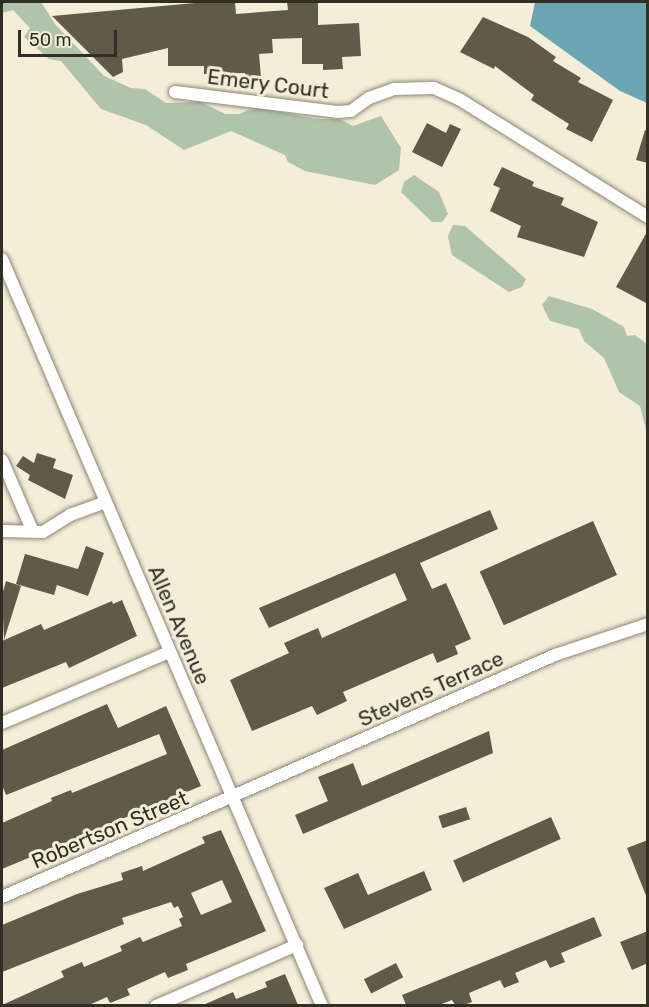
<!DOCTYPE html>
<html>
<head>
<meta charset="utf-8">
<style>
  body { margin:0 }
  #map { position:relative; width:649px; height:1007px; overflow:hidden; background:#f4edd8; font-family:Rubik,sans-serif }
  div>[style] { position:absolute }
  .green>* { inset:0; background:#afc4ab }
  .water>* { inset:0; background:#6ba4b2 }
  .building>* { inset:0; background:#605b48; transform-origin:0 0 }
  .roads { filter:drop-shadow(0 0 2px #8d8773) drop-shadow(0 0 2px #8d8773) }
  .minor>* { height:12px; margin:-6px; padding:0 6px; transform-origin:6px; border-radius:6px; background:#fff }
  span { translate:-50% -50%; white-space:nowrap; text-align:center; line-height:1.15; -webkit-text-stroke:6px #f4edd8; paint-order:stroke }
  .street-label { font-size:21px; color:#312e26 }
  .frame { position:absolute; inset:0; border:3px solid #312e26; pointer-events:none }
  .scale { position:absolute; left:18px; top:30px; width:99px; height:27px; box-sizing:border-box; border:3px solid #312e26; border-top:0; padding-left:8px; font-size:18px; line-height:21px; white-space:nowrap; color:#312e26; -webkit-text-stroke:4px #f4edd8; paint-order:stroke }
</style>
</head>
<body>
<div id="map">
  <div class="green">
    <i style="clip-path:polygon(2px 2px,41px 2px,55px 24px,104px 76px,131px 88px,145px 89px,166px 103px,201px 102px,225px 114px,239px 114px,256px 107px,317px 119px,340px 119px,353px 126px,381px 116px,401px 148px,399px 170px,375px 185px,305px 171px,288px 162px,285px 155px,231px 131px,184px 150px,146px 125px,101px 109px,61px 61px,49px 59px,24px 37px,30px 28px,13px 10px,2px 13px)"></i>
    <i style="clip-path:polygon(414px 175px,439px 192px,448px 214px,442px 222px,432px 222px,401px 192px,404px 182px)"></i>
    <i style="clip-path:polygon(453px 225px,465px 226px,526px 279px,522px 287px,509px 292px,452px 255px,448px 236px)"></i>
    <i style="clip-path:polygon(549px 296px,592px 309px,624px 327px,627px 336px,635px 335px,647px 344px,647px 434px,640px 406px,619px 392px,604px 358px,584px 341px,579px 329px,550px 321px,542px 305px)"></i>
  </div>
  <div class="water">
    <i style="clip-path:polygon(535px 2px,647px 2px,647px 103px,620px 91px,530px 26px)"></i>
  </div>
  <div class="building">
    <i style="clip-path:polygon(206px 2px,235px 2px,236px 14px,288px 10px,287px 2px,318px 2px,318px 25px,359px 23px,361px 56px,342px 57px,343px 69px,323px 70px,323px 64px,302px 64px,302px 38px,272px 39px,273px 53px,259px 54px,261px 78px,246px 79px,245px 73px,204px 74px,204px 66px,168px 66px,168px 48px,122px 59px,123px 72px,113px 77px,52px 16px)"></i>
    <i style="clip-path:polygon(483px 17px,528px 37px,556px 57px,553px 61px,581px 78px,578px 82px,613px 100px,592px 142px,566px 129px,569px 124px,531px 100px,534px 95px,495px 66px,494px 69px,460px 52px)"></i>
    <i style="clip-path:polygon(427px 123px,446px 133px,450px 124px,461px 129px,442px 167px,412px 152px)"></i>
    <i style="clip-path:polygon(645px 130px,648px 131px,648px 163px,636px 160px)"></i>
    <i style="clip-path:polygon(502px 167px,534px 182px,532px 186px,564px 198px,561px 205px,598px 222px,584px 257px,517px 237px,521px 226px,490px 211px,500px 188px,493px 185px)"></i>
    <i style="clip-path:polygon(648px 230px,648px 304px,616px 287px)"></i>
    <i style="clip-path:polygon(37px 453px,56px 459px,53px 468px,73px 475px,65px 499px,28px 480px,30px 475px,16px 466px,23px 456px,34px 463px)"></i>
    <i style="clip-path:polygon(490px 510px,498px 529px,420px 563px,432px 589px,446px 583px,471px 639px,455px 646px,458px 654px,437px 663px,433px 653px,343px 692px,347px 701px,317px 715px,312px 706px,252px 731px,230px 680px,289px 653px,284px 643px,318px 628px,322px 638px,407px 600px,395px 573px,269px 628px,259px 608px)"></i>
    <i style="left:593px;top:521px;width:59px;height:124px;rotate:66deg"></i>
    <i style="clip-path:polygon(86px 546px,104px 553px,88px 596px,57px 585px,54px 595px,16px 584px,25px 554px,78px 569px)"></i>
    <i style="clip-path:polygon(6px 581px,21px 586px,4px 640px,2px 595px)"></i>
    <i style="clip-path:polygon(122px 600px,137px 636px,69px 668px,66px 662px,2px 688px,2px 641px,41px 624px,44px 630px,112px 601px,113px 604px)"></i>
    <i style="clip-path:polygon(107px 704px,118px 728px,166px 706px,201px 786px,2px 869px,2px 823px,52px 801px,51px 798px,71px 790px,72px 793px,167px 754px,159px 734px,6px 795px,2px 785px,2px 750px)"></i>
    <i style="clip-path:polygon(489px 731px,493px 753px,303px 834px,295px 815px,328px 801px,318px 777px,353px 763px,362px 786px)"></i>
    <i style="left:466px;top:807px;width:13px;height:29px;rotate:72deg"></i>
    <i style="left:551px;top:817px;width:24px;height:107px;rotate:66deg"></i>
    <i style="clip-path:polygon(evenodd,221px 830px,266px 931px,186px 964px,188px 970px,168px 978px,165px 972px,127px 989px,130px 995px,110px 1003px,107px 997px,89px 1005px,2px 1005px,64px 977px,61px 971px,82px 962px,84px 967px,122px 951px,120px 946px,140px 937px,143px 942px,182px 926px,179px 919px,183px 917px,178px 906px,174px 908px,171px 902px,122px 918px,124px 924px,2px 972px,2px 925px,77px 894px,123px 880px,121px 873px,142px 866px,143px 871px,205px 843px,202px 837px,221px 830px,222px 880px,232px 902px,201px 915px,191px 893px,222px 880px)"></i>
    <i style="clip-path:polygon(648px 840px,648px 898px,647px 898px,627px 848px)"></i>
    <i style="clip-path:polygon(424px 871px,432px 890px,344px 929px,324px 888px,358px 873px,368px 895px)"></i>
    <i style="clip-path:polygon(594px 917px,602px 936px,561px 953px,565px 962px,550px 968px,546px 960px,515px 973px,519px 982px,504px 988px,500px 980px,469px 993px,472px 1002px,464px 1005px,455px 1005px,452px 1000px,439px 1005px,406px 1005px,402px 995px)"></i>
    <i style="clip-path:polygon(648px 931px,648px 963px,632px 970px,620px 942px)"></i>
    <i style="left:396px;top:963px;width:16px;height:36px;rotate:63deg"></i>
    <i style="clip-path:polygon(285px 974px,298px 1005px,203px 1005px,233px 992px,236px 999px,267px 987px,265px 982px)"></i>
  </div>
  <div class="roads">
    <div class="minor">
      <i style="left:175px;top:92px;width:163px;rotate:7deg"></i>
      <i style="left:337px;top:112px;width:14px;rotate:-4deg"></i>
      <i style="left:351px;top:111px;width:22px;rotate:-36deg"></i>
      <i style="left:369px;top:98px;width:27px;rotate:-20deg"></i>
      <i style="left:394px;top:89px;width:40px;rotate:-1.4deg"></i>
      <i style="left:434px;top:88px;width:27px;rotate:24deg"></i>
      <i style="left:459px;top:99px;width:223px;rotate:32deg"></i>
      <i style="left:2px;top:259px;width:813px;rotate:66.81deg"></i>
      <i style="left:2px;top:460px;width:78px;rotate:66.7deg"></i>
      <i style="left:2px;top:531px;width:41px;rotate:1.4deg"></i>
      <i style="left:43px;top:532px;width:32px;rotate:-32deg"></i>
      <i style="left:70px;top:515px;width:37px;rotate:-20deg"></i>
      <i style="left:2px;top:723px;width:181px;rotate:-23deg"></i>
      <i style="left:2px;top:897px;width:604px;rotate:-23.63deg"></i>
      <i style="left:555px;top:655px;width:98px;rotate:-18.4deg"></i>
      <i style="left:156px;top:1006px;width:154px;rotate:-23.4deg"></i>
    </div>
  </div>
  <div class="street-label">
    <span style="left:268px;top:84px;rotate:7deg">Emery Court</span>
    <span style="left:179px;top:625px;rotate:67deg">Allen Avenue</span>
    <span style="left:431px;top:689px;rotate:-24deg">Stevens Terrace</span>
    <span style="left:110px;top:830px;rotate:-23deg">Robertson Street</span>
  </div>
  <div class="frame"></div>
  <div class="scale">50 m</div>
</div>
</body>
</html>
